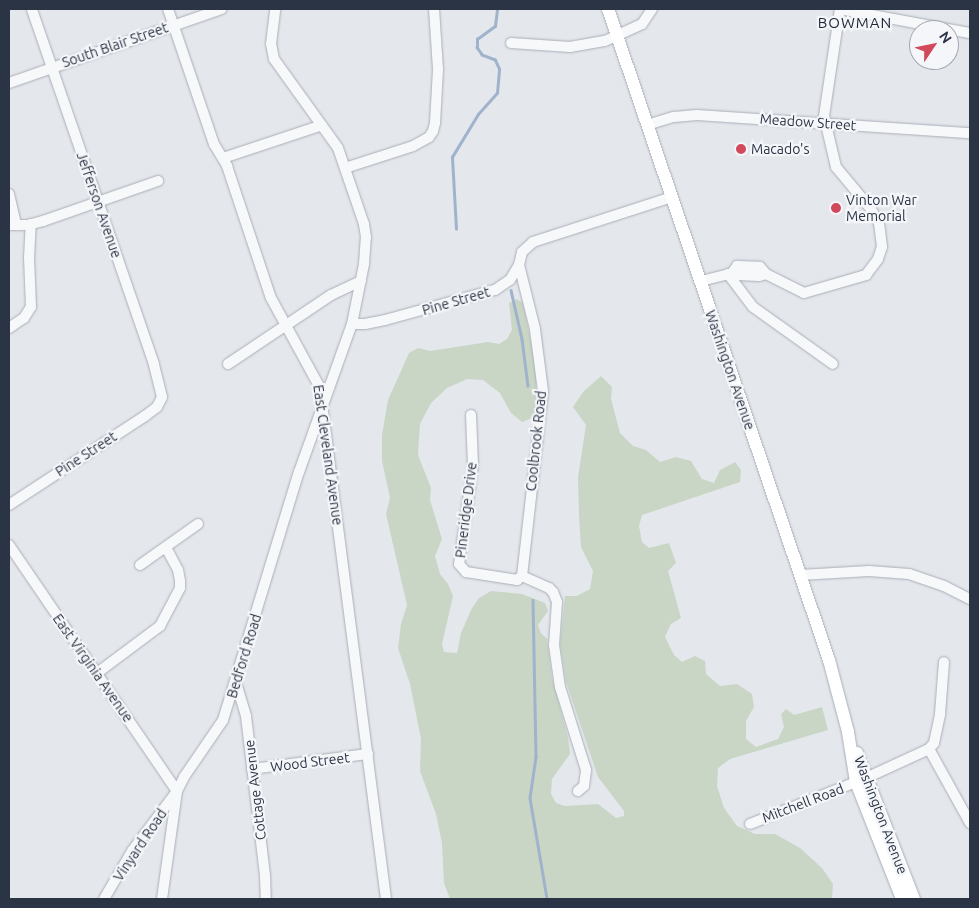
<!DOCTYPE html>
<html>
<head>
<meta charset="utf-8">
<style>
  body { margin:0 }
  #map { position:relative; width:979px; height:908px; overflow:hidden; background:#e4e7ec; font-family:Ubuntu,sans-serif }
  div>[style] { position:absolute }
  .green>* { inset:0; background:#c9d6c5 }
  .stream>* { height:2.5px; margin:-1.25px; padding:0 1.25px; transform-origin:1.25px; border-radius:1.25px; background:#9fb4cc }
  .roads { filter:drop-shadow(0 0 1px #a9aeb7) drop-shadow(0 0 1px #a9aeb7) }
  .minor>* { height:10px; margin:-5px; padding:0 5px; transform-origin:5px; border-radius:5px; background:#f7f8fa }
  .major>* { height:12px; margin:-6px; padding:0 6px; transform-origin:6px; border-radius:6px; background:#fff }
  .dots>* { width:14px; height:14px; translate:-50% -50%; box-sizing:border-box; border:2px solid #f4f6f9; border-radius:50% }
  span { translate:-50% -50%; white-space:nowrap; text-align:center; line-height:1.15; -webkit-text-stroke:4.5px #f4f6f9; paint-order:stroke }
  .street-label { font-size:14px; color:#2b3445 }
  .poi-label { font-size:14px; color:#2b3445 }
  .left { translate:0 -50%; text-align:left }
  .neighbourhood-label { font-size:15px; color:#1d2536; letter-spacing:1px }
  .frame { position:absolute; inset:0; border:10px solid #2b3445; pointer-events:none }
  .north { position:absolute; left:909px; top:20px; width:50px; height:50px; box-sizing:border-box; background:#f4f6f9; border:1px solid #a4a8b1; border-radius:50%; rotate:56deg; font-size:14px; font-weight:700; line-height:20px; text-align:center; color:#2b3445 }
  .north::after { content:''; display:block; margin:auto; width:18px; height:22px; background:#d1495b; clip-path:polygon(50% 0,100% 100%,50% 72%,0 100%) }
</style>
</head>
<body>
<div id="map">
  <div class="green">
    <i style="clip-path:polygon(517px 299px,523px 303px,536px 367px,536px 405px,532px 418px,522px 422px,511px 413px,500px 393px,483px 380px,467px 379px,447px 388px,431px 403px,420px 424px,418px 455px,431px 488px,430px 500px,442px 539px,435px 556px,440px 574px,448px 584px,453px 596px,442px 644px,444px 652px,457px 653px,461px 633px,472px 608px,479px 598px,491px 591px,522px 594px,545px 603px,548px 611px,538px 625px,541px 633px,547px 639px,552px 678px,568px 737px,570px 754px,552px 779px,551px 794px,556px 803px,565px 806px,598px 804px,616px 818px,624px 816px,624px 811px,598px 777px,566px 682px,560px 643px,565px 596px,577px 596px,590px 589px,593px 571px,581px 547px,579px 515px,578px 477px,586px 425px,573px 407px,583px 392px,601px 376px,612px 387px,611px 399px,620px 433px,633px 446px,646px 450px,660px 462px,676px 457px,691px 461px,702px 479px,714px 483px,720px 470px,735px 462px,741px 470px,740px 482px,642px 515px,639px 526px,642px 542px,649px 548px,669px 543px,676px 563px,668px 571px,681px 618px,671px 624px,665px 637px,674px 655px,682px 662px,695px 656px,705px 661px,706px 674px,720px 686px,737px 684px,752px 694px,754px 707px,746px 721px,746px 739px,756px 747px,778px 739px,784px 727px,781px 714px,786px 709px,794px 715px,822px 707px,828px 730px,730px 759px,718px 768px,717px 786px,724px 808px,737px 826px,755px 834px,775px 834px,800px 848px,822px 868px,833px 884px,832px 899px,450px 899px,444px 883px,442px 843px,436px 814px,420px 771px,421px 739px,410px 684px,398px 648px,401px 624px,407px 605px,386px 514px,390px 498px,382px 461px,382px 435px,388px 400px,409px 353px,418px 348px,430px 351px,488px 342px,499px 344px,507px 339px,512px 330px,509px 303px)"></i>
  </div>
  <div class="stream">
    <i style="left:456px;top:229px;width:72px;rotate:-93.2deg"></i>
    <i style="left:452px;top:157px;width:50px;rotate:-58.8deg"></i>
    <i style="left:478px;top:114px;width:28px;rotate:-48deg"></i>
    <i style="left:497px;top:93px;width:24px;rotate:-85deg"></i>
    <i style="left:499px;top:69px;width:10px;rotate:-114deg"></i>
    <i style="left:495px;top:60px;width:14px;rotate:-159deg"></i>
    <i style="left:482px;top:55px;width:9px;rotate:-126deg"></i>
    <i style="left:477px;top:48px;width:9px;rotate:-90deg"></i>
    <i style="left:477px;top:39px;width:22px;rotate:-36deg"></i>
    <i style="left:495px;top:26px;width:17px;rotate:-83deg"></i>
    <i style="left:511px;top:290px;width:50px;rotate:77.3deg"></i>
    <i style="left:522px;top:339px;width:47px;rotate:82.7deg"></i>
    <i style="left:533px;top:600px;width:157px;rotate:88.9deg"></i>
    <i style="left:536px;top:757px;width:41px;rotate:98.3deg"></i>
    <i style="left:530px;top:798px;width:102px;rotate:80.4deg"></i>
  </div>
  <div class="roads">
    <div class="minor">
      <i style="left:168px;top:9px;width:143px;rotate:71.2deg"></i>
      <i style="left:214px;top:144px;width:26px;rotate:59deg"></i>
      <i style="left:227px;top:166px;width:139px;rotate:71.6deg"></i>
      <i style="left:271px;top:298px;width:102px;rotate:61.4deg"></i>
      <i style="left:320px;top:388px;width:515px;rotate:82.64deg"></i>
      <i style="left:840px;top:9px;width:132px;rotate:10.5deg"></i>
      <i style="left:511px;top:43px;width:59px;rotate:3.9deg"></i>
      <i style="left:570px;top:47px;width:36px;rotate:-10deg"></i>
      <i style="left:605px;top:41px;width:41px;rotate:-24.7deg"></i>
      <i style="left:642px;top:24px;width:18px;rotate:-56deg"></i>
      <i style="left:9px;top:83px;width:225px;rotate:-19.2deg"></i>
      <i style="left:647px;top:125px;width:28px;rotate:-17deg"></i>
      <i style="left:674px;top:117px;width:23px;rotate:-5deg"></i>
      <i style="left:697px;top:115px;width:274px;rotate:3.8deg"></i>
      <i style="left:223px;top:158px;width:104px;rotate:-18.4deg"></i>
      <i style="left:345px;top:168px;width:71px;rotate:-17.9deg"></i>
      <i style="left:413px;top:146px;width:18px;rotate:-29deg"></i>
      <i style="left:429px;top:137px;width:7px;rotate:-56deg"></i>
      <i style="left:433px;top:131px;width:8px;rotate:-76deg"></i>
      <i style="left:435px;top:123px;width:54px;rotate:-86.8deg"></i>
      <i style="left:438px;top:69px;width:60px;rotate:-93.8deg"></i>
      <i style="left:9px;top:194px;width:32px;rotate:77deg"></i>
      <i style="left:9px;top:225px;width:19px"></i>
      <i style="left:28px;top:225px;width:16px;rotate:-15deg"></i>
      <i style="left:43px;top:221px;width:122px;rotate:-19.2deg"></i>
      <i style="left:732px;top:273px;width:9px;rotate:-54deg"></i>
      <i style="left:737px;top:266px;width:23px;rotate:2deg"></i>
      <i style="left:760px;top:267px;width:9px;rotate:49deg"></i>
      <i style="left:766px;top:274px;width:42px;rotate:26.6deg"></i>
      <i style="left:804px;top:293px;width:65px;rotate:-16.2deg"></i>
      <i style="left:866px;top:275px;width:20px;rotate:-53deg"></i>
      <i style="left:878px;top:259px;width:13px;rotate:-72deg"></i>
      <i style="left:882px;top:247px;width:24px;rotate:-97deg"></i>
      <i style="left:879px;top:223px;width:16px;rotate:-120deg"></i>
      <i style="left:871px;top:209px;width:55px;rotate:-129.8deg"></i>
      <i style="left:836px;top:167px;width:52px;rotate:-103.2deg"></i>
      <i style="left:824px;top:116px;width:108px;rotate:-81.5deg"></i>
      <i style="left:728px;top:274px;width:41px;rotate:52.9deg"></i>
      <i style="left:753px;top:307px;width:98px;rotate:35.5deg"></i>
      <i style="left:701px;top:281px;width:32px;rotate:-14deg"></i>
      <i style="left:732px;top:273px;width:6px;rotate:18deg"></i>
      <i style="left:738px;top:275px;width:21px;rotate:3deg"></i>
      <i style="left:759px;top:276px;width:7px;rotate:-16deg"></i>
      <i style="left:352px;top:324px;width:13px"></i>
      <i style="left:365px;top:324px;width:20px;rotate:-11deg"></i>
      <i style="left:385px;top:320px;width:114px;rotate:-15.3deg"></i>
      <i style="left:495px;top:290px;width:18px;rotate:-34deg"></i>
      <i style="left:510px;top:280px;width:17px;rotate:-59deg"></i>
      <i style="left:9px;top:328px;width:18px;rotate:-34deg"></i>
      <i style="left:24px;top:318px;width:13px;rotate:-58deg"></i>
      <i style="left:31px;top:307px;width:49px;rotate:-92.3deg"></i>
      <i style="left:29px;top:258px;width:34px;rotate:-87deg"></i>
      <i style="left:228px;top:364px;width:124px;rotate:-33.8deg"></i>
      <i style="left:331px;top:295px;width:33px;rotate:-25deg"></i>
      <i style="left:471px;top:415px;width:50px;rotate:87.7deg"></i>
      <i style="left:473px;top:465px;width:100px;rotate:98deg"></i>
      <i style="left:459px;top:564px;width:11px;rotate:49deg"></i>
      <i style="left:466px;top:572px;width:52px;rotate:8.9deg"></i>
      <i style="left:517px;top:580px;width:6px;rotate:-39deg"></i>
      <i style="left:522px;top:576px;width:30px;rotate:24deg"></i>
      <i style="left:549px;top:588px;width:6px;rotate:45deg"></i>
      <i style="left:553px;top:592px;width:11px;rotate:68deg"></i>
      <i style="left:557px;top:602px;width:43px;rotate:94deg"></i>
      <i style="left:554px;top:645px;width:42px;rotate:81.9deg"></i>
      <i style="left:560px;top:687px;width:87px;rotate:72.6deg"></i>
      <i style="left:586px;top:770px;width:16px;rotate:97deg"></i>
      <i style="left:584px;top:786px;width:8px;rotate:140deg"></i>
      <i style="left:9px;top:505px;width:163px;rotate:-33.2deg"></i>
      <i style="left:145px;top:416px;width:15px;rotate:-37deg"></i>
      <i style="left:157px;top:407px;width:11px;rotate:-63deg"></i>
      <i style="left:162px;top:397px;width:34px;rotate:-104deg"></i>
      <i style="left:154px;top:364px;width:375px;rotate:-109deg"></i>
      <i style="left:9px;top:545px;width:298px;rotate:55.7deg"></i>
      <i style="left:140px;top:565px;width:71px;rotate:-35.3deg"></i>
      <i style="left:800px;top:575px;width:69px;rotate:-3.3deg"></i>
      <i style="left:869px;top:571px;width:40px;rotate:4.3deg"></i>
      <i style="left:909px;top:574px;width:37px;rotate:19deg"></i>
      <i style="left:944px;top:586px;width:29px;rotate:27deg"></i>
      <i style="left:522px;top:576px;width:186px;rotate:-83.5deg"></i>
      <i style="left:543px;top:391px;width:63px;rotate:-97.4deg"></i>
      <i style="left:535px;top:329px;width:66px;rotate:-104deg"></i>
      <i style="left:519px;top:265px;width:13px;rotate:-77deg"></i>
      <i style="left:522px;top:252px;width:15px;rotate:-42deg"></i>
      <i style="left:533px;top:242px;width:146px;rotate:-17.9deg"></i>
      <i style="left:97px;top:673px;width:79px;rotate:-36.7deg"></i>
      <i style="left:160px;top:626px;width:43px;rotate:-62.2deg"></i>
      <i style="left:180px;top:588px;width:7px;rotate:-90deg"></i>
      <i style="left:180px;top:581px;width:11px;rotate:-100deg"></i>
      <i style="left:178px;top:570px;width:26px;rotate:-118deg"></i>
      <i style="left:236px;top:683px;width:34px;rotate:73deg"></i>
      <i style="left:246px;top:716px;width:161px;rotate:83.2deg"></i>
      <i style="left:265px;top:876px;width:23px;rotate:88deg"></i>
      <i style="left:929px;top:749px;width:85px;rotate:61deg"></i>
      <i style="left:252px;top:769px;width:117px;rotate:-7.4deg"></i>
      <i style="left:866px;top:778px;width:69px;rotate:-24.7deg"></i>
      <i style="left:929px;top:749px;width:8px;rotate:-50deg"></i>
      <i style="left:934px;top:743px;width:30px;rotate:-78deg"></i>
      <i style="left:940px;top:714px;width:52px;rotate:-85.6deg"></i>
      <i style="left:750px;top:824px;width:114px;rotate:-21.6deg"></i>
      <i style="left:104px;top:899px;width:56px;rotate:-59.7deg"></i>
      <i style="left:132px;top:851px;width:71px;rotate:-53deg"></i>
      <i style="left:162px;top:899px;width:109px;rotate:-82.1deg"></i>
      <i style="left:177px;top:791px;width:16px;rotate:-63deg"></i>
      <i style="left:184px;top:777px;width:69px;rotate:-55.6deg"></i>
      <i style="left:223px;top:720px;width:259px;rotate:-73deg"></i>
      <i style="left:299px;top:472px;width:157px;rotate:-70.3deg"></i>
      <i style="left:352px;top:324px;width:61px;rotate:-78.7deg"></i>
      <i style="left:364px;top:264px;width:27px;rotate:-86deg"></i>
      <i style="left:366px;top:237px;width:13px;rotate:-99deg"></i>
      <i style="left:364px;top:224px;width:80px;rotate:-108.9deg"></i>
      <i style="left:338px;top:148px;width:110px;rotate:-125.7deg"></i>
      <i style="left:274px;top:59px;width:15px;rotate:-101deg"></i>
      <i style="left:271px;top:44px;width:35px;rotate:-83deg"></i>
    </div>
    <div class="major">
      <i style="left:608px;top:9px;width:687px;rotate:71.25deg"></i>
      <i style="left:829px;top:660px;width:74px;rotate:75.2deg"></i>
      <i style="left:848px;top:732px;width:51px;rotate:80.9deg"></i>
      <i style="left:856px;top:782px;width:126px;rotate:68.5deg"></i>
      <i style="left:857px;top:753px;width:157px;rotate:68.7deg"></i>
    </div>
  </div>
  <div class="dots">
    <i style="left:741px;top:149px;background:#d1495b"></i>
    <i style="left:836px;top:208px;background:#d1495b"></i>
  </div>
  <div class="street-label">
    <span style="left:115px;top:45px;rotate:-19deg">South Blair Street</span>
    <span style="left:808px;top:122px;rotate:4deg">Meadow Street</span>
    <span style="left:99px;top:205px;rotate:71deg">Jefferson Avenue</span>
    <span style="left:456px;top:301px;rotate:-16deg">Pine Street</span>
    <span style="left:730px;top:370px;rotate:71deg">Washington Avenue</span>
    <span style="left:536px;top:441px;rotate:-84deg">Coolbrook Road</span>
    <span style="left:86px;top:454px;rotate:-33deg">Pine Street</span>
    <span style="left:328px;top:455px;rotate:82deg">East Cleveland Avenue</span>
    <span style="left:466px;top:510px;rotate:-83deg">Pineridge Drive</span>
    <span style="left:244px;top:656px;rotate:-73deg">Bedford Road</span>
    <span style="left:93px;top:668px;rotate:55deg">East Virginia Avenue</span>
    <span style="left:310px;top:762px;rotate:-7deg">Wood Street</span>
    <span style="left:255px;top:790px;rotate:-97deg">Cottage Avenue</span>
    <span style="left:803px;top:803px;rotate:-21deg">Mitchell Road</span>
    <span style="left:881px;top:815px;rotate:69deg">Washington Avenue</span>
    <span style="left:140px;top:845px;rotate:-56deg">Vinyard Road</span>
  </div>
  <div class="poi-label">
    <span class="left" style="left:751px;top:149px">Macado's</span>
    <span class="left" style="left:846px;top:208px">Vinton War<br>Memorial</span>
  </div>
  <div class="neighbourhood-label">
    <span style="left:855px;top:23px">BOWMAN</span>
  </div>
  <div class="frame"></div>
  <div class="north">N</div>
</div>
</body>
</html>
